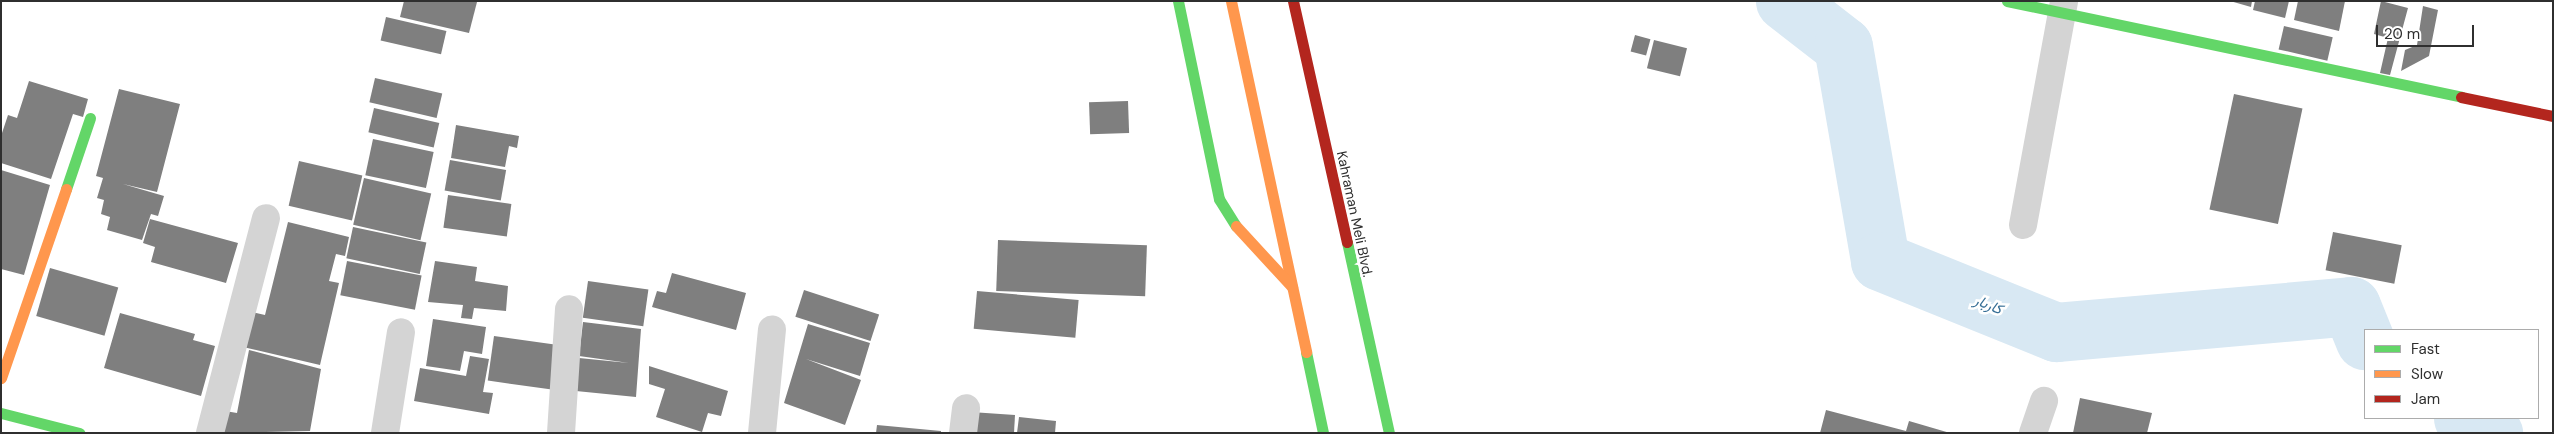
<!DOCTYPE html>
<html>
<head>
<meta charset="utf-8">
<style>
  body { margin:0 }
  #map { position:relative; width:2554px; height:434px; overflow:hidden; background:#fff; font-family:"DM Sans",Vazirmatn,sans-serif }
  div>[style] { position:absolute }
  .river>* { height:59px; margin:-29.5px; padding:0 29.5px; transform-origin:29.5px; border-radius:29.5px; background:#d8e8f3 }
  .building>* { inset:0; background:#7f7f7f; transform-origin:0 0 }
  .street>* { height:28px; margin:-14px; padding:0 14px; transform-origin:14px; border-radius:14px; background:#d4d4d4 }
  .fast>* { height:11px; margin:-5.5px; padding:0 5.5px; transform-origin:5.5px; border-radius:5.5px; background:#63d668 }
  .slow>* { height:11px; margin:-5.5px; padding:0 5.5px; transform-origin:5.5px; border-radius:5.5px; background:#ff974d }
  .jam>* { height:11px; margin:-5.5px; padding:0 5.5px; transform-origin:5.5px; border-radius:5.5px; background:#b3261e }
  span { translate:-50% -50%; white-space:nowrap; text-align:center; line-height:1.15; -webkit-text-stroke:5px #fff; paint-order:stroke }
  .street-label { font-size:14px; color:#2f2f2f }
  .water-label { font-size:15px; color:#376f96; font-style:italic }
  .frame { position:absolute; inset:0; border:2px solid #2f2f2f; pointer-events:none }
  .legend { position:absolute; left:2364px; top:329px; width:175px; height:90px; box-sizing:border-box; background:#fff; border:1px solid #acacac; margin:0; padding:6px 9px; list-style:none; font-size:15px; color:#2f2f2f }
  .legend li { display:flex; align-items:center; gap:10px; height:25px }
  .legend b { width:25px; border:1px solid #acacac }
  .scale { position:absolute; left:2376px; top:25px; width:98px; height:22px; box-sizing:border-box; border:2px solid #2f2f2f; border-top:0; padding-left:6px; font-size:15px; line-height:18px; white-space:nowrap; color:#2f2f2f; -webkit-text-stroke:4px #fff; paint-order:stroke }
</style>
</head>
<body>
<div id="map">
  <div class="river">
    <i style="left:1785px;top:1px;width:73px;rotate:37.8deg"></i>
    <i style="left:1843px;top:46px;width:218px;rotate:80.2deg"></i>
    <i style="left:1880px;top:261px;width:190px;rotate:22deg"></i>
    <i style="left:2056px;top:332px;width:296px;rotate:-5deg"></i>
    <i style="left:2351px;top:306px;width:37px;rotate:68deg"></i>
    <i style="left:2463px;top:418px;width:34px;rotate:27deg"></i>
  </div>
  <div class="building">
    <i style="clip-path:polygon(404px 1px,477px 2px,469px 33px,400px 17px)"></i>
    <i style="clip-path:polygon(2230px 1px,2252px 1px,2251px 7px)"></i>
    <i style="clip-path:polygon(2255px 1px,2289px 1px,2285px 18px,2253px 10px)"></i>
    <i style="clip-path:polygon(2298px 1px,2345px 1px,2339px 31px,2294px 20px)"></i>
    <i style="clip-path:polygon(2381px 1px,2408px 8px,2390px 75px,2380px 73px,2388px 38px,2374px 34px)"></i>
    <i style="clip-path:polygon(2423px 6px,2438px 10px,2429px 56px,2401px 71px,2405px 50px,2417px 45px)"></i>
    <i style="left:386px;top:17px;width:62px;height:24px;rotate:13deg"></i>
    <i style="left:2284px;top:26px;width:50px;height:24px;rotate:13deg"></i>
    <i style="left:1635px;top:35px;width:16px;height:17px;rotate:15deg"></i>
    <i style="left:1654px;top:40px;width:34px;height:29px;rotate:14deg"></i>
    <i style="left:375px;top:78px;width:69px;height:25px;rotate:13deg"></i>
    <i style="clip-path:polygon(29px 81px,88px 99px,83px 117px,73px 114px,51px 179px,1px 163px,1px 136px,8px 115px,17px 118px)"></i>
    <i style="clip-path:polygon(119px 89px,180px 104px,157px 192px,123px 184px,164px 196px,158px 216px,151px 214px,142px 240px,107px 230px,110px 217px,101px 214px,104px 200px,97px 198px,103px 178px,96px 176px)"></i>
    <i style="left:2234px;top:94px;width:70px;height:118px;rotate:12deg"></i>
    <i style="left:1128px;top:101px;width:32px;height:39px;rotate:88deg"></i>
    <i style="left:374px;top:108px;width:67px;height:25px;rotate:13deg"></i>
    <i style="clip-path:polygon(456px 125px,519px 136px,517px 148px,509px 146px,505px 167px,451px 158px)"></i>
    <i style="left:373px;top:139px;width:62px;height:37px;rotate:12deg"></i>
    <i style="left:450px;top:160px;width:57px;height:31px;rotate:10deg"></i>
    <i style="left:299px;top:161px;width:65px;height:46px;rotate:13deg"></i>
    <i style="clip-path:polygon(1px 170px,50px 185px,24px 275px,1px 269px)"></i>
    <i style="left:364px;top:178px;width:69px;height:48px;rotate:13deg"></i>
    <i style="left:448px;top:195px;width:64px;height:33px;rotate:8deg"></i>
    <i style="clip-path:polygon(150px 219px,238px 243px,226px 283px,151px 262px,155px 247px,143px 243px)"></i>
    <i style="clip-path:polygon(288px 222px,349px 237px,345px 256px,336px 254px,329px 281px,339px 283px,320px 365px,243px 347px,252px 312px,265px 315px)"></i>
    <i style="left:353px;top:227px;width:75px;height:32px;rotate:12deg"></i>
    <i style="left:2333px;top:232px;width:70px;height:39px;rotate:11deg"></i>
    <i style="left:998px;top:240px;width:149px;height:51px;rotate:2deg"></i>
    <i style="left:347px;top:261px;width:76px;height:35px;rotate:11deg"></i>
    <i style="clip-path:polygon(435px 261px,477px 267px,475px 281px,508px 286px,506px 311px,474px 308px,472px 319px,461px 318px,463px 305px,428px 302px)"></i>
    <i style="left:50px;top:268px;width:71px;height:50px;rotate:16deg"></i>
    <i style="clip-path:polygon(672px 273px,746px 293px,736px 330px,652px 307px,657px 291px,666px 293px)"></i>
    <i style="left:588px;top:281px;width:61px;height:37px;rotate:8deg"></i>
    <i style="left:804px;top:290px;width:79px;height:28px;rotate:18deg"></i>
    <i style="left:977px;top:291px;width:102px;height:38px;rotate:5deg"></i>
    <i style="clip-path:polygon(120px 313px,195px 334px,193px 340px,215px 346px,201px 396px,104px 368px)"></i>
    <i style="clip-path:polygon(433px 319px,486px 327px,482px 354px,464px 351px,460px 371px,426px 366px)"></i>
    <i style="clip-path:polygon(583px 322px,641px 329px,636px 397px,576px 391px,579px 358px,629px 363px,579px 356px)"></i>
    <i style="clip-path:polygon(808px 324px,870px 343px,860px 376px,806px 359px,861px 380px,845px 425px,784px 403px)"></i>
    <i style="left:494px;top:336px;width:72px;height:45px;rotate:8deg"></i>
    <i style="clip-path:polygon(249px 350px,321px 369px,310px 431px,219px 433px,225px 411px,237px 413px)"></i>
    <i style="clip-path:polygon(470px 356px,489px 359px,483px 392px,493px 393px,489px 414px,414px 401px,420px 368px,466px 376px)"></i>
    <i style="clip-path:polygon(649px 366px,728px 391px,721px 416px,708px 413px,702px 432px,656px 417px,665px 389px,649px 384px)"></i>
    <i style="clip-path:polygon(2080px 398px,2152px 413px,2147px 433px,2073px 433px)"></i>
    <i style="clip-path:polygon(1826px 410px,1906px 431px,1909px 421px,1950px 433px,1820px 433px)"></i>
    <i style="clip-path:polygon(971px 412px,1015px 415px,1014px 433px,970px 433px)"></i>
    <i style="clip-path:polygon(1019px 417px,1056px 421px,1055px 433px,1017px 433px)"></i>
    <i style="clip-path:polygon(877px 425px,941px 431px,941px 433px,876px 433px)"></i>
  </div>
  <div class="street">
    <i style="left:2023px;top:225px;width:228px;rotate:-79.6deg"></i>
    <i style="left:210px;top:433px;width:222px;rotate:-75.4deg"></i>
    <i style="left:385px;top:433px;width:102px;rotate:-81deg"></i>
    <i style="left:561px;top:433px;width:124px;rotate:-86.3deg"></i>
    <i style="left:762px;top:433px;width:104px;rotate:-84.5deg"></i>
    <i style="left:963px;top:433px;width:25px;rotate:-83deg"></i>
    <i style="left:2033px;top:433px;width:34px;rotate:-71deg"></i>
  </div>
  <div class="fast">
    <i style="left:1178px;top:1px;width:202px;rotate:78.3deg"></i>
    <i style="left:1219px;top:199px;width:32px;rotate:58deg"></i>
    <i style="left:2007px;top:1px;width:464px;rotate:11.9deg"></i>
    <i style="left:66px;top:189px;width:75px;rotate:-71.3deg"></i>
    <i style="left:1347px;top:242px;width:196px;rotate:77.6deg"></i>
    <i style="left:1306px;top:352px;width:83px;rotate:78.1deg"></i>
    <i style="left:1px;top:413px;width:81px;rotate:14.4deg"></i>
  </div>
  <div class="slow">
    <i style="left:1231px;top:1px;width:359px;rotate:77.9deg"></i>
    <i style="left:1236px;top:226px;width:83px;rotate:47.4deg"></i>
    <i style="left:1px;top:378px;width:200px;rotate:-71deg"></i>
  </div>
  <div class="jam">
    <i style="left:1293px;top:1px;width:247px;rotate:77.4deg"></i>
    <i style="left:2461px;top:97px;width:94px;rotate:11.7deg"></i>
  </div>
  <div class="street-label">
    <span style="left:1355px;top:214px;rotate:78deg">Kahraman Meli Blvd.</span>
  </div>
  <div class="water-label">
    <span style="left:1988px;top:305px;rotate:22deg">کاربار</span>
  </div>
  <div class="frame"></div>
  <ul class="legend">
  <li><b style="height:6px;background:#63d668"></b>Fast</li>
  <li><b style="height:6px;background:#ff974d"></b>Slow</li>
  <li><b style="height:6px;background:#b3261e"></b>Jam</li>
  </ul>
  <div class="scale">20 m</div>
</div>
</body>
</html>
